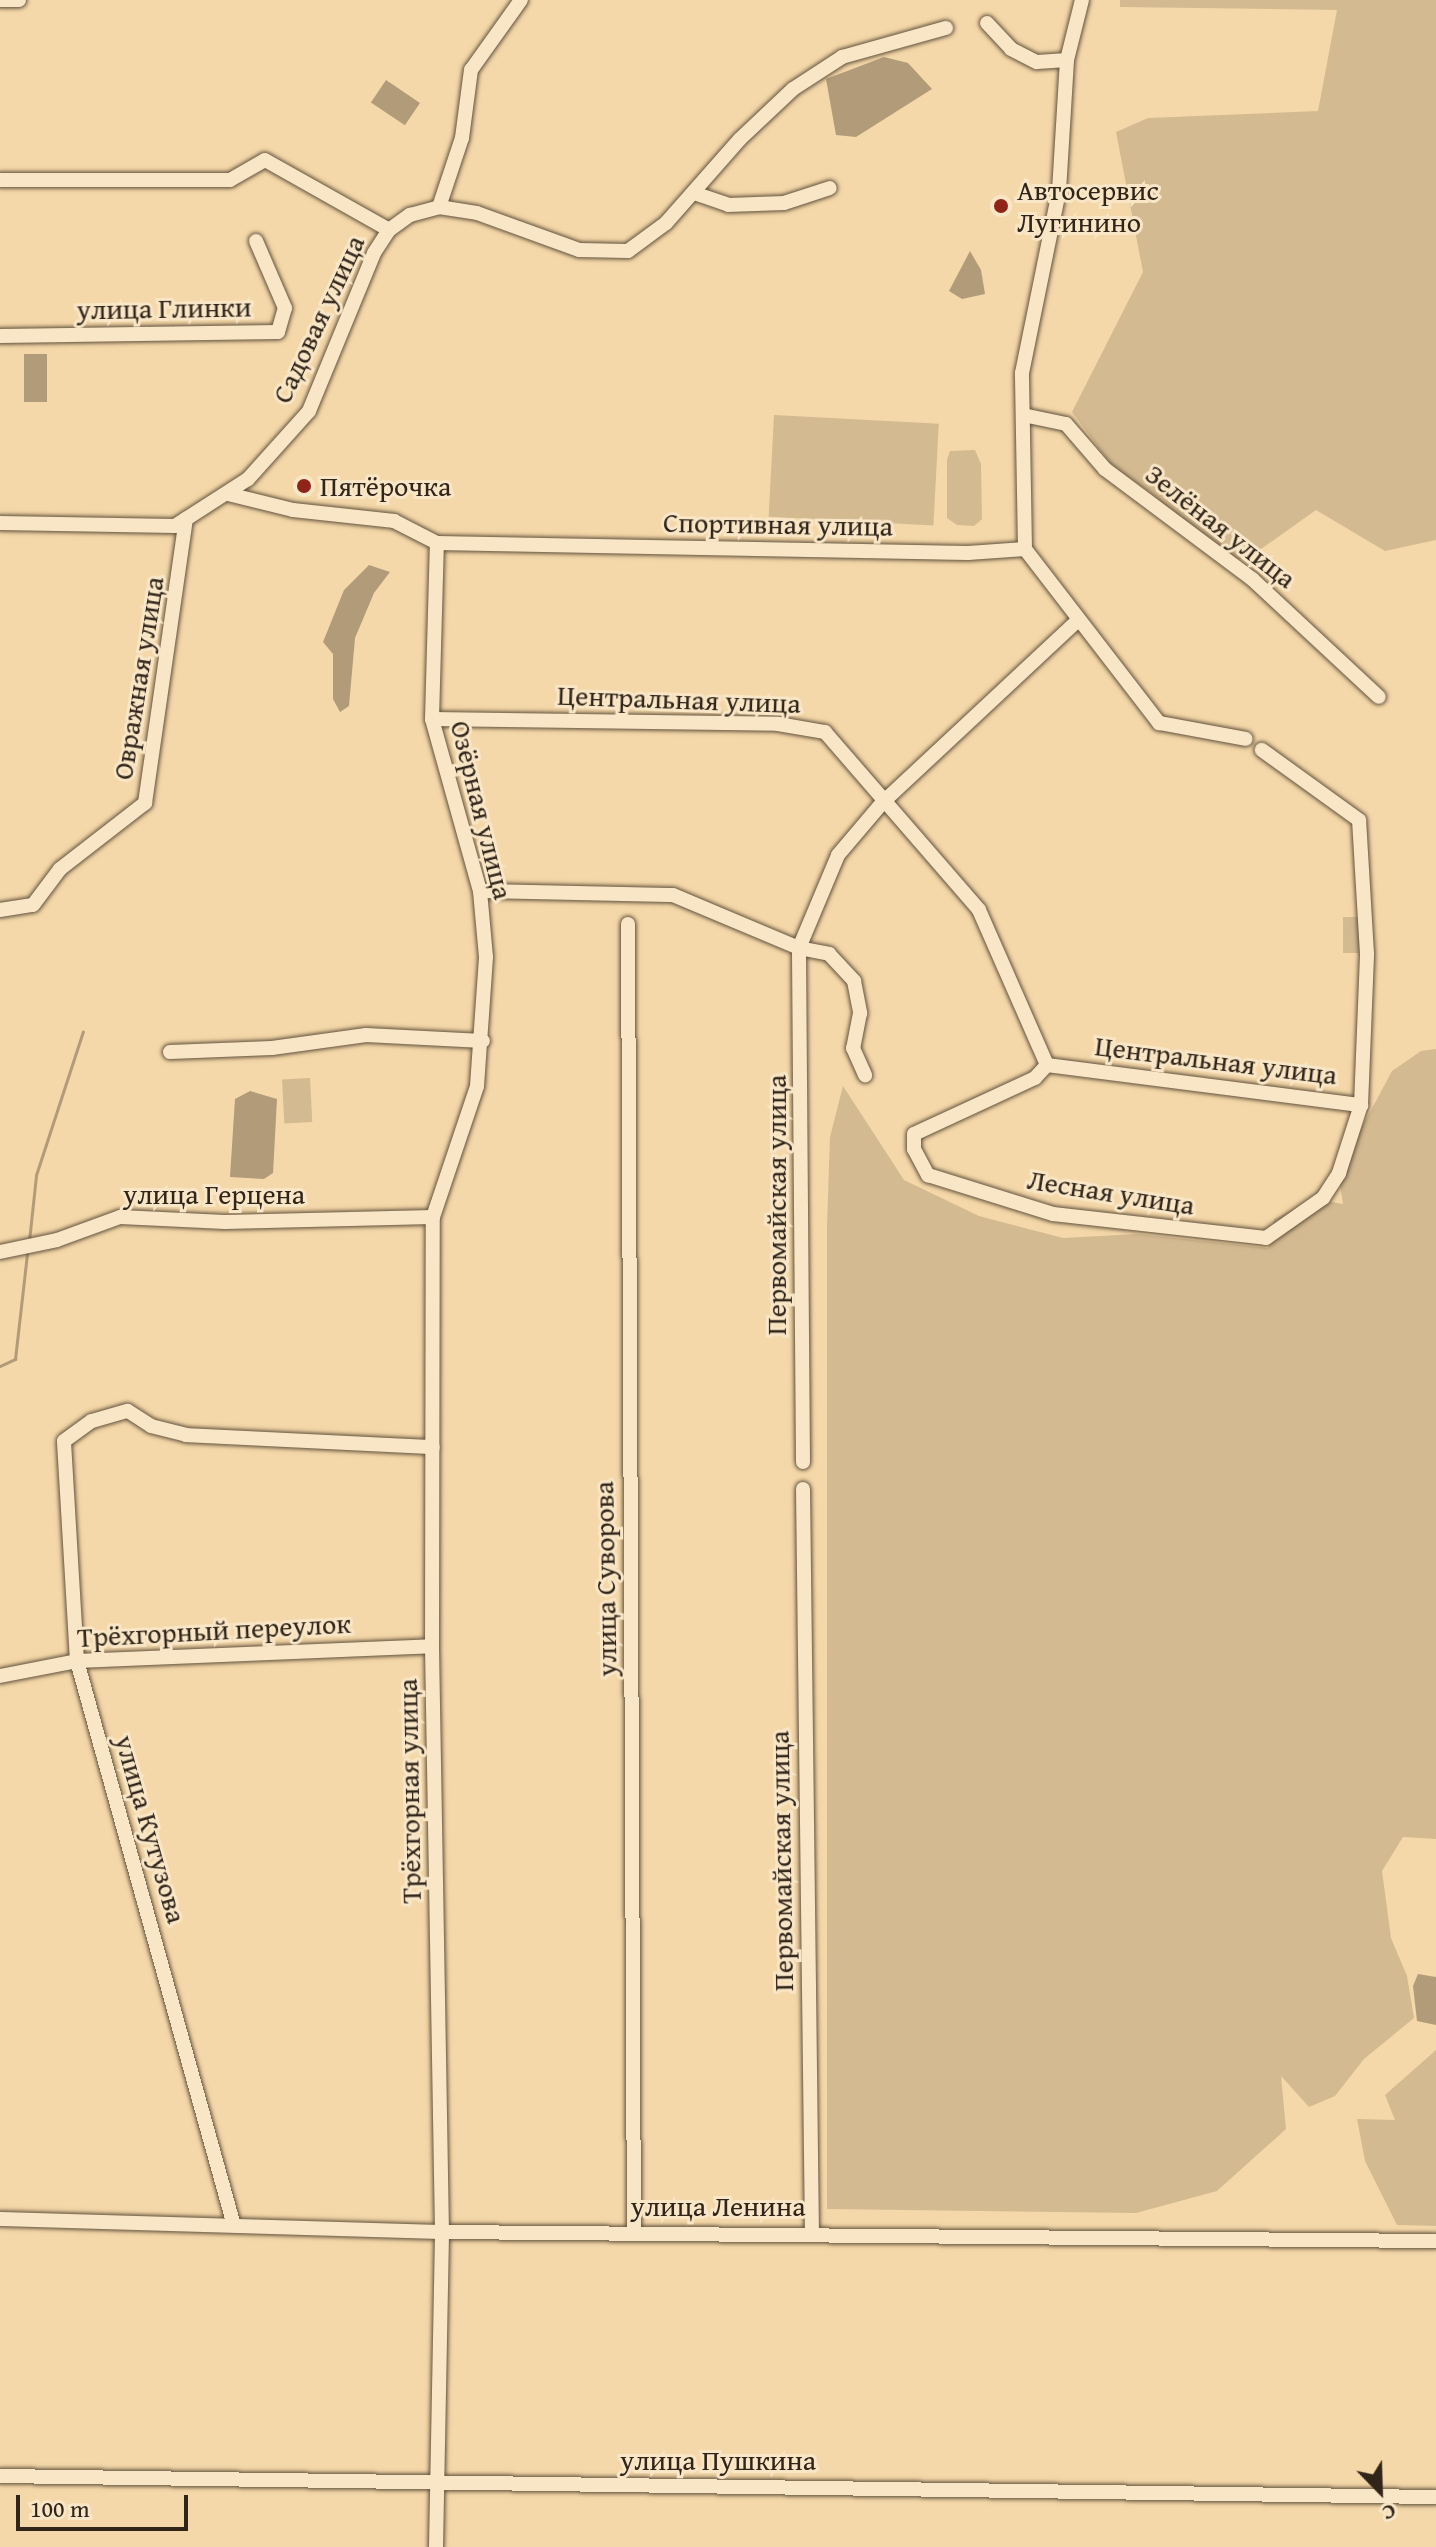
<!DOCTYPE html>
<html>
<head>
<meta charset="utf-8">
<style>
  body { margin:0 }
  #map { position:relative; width:1436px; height:2547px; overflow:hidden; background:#f5d8a9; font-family:"Gentium Book Plus",serif }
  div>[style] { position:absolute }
  .green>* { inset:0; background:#d4ba91; transform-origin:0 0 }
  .water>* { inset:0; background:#b29b78; transform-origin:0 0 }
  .stream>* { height:3px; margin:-1.5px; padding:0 1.5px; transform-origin:1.5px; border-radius:1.5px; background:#b29b78 }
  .roads { filter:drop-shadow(0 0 2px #62523d) drop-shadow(0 0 2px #62523d) }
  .minor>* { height:14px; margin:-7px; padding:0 7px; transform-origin:7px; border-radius:7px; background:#f8e6c7 }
  .dots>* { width:22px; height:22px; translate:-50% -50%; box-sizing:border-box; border:4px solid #f8e6c7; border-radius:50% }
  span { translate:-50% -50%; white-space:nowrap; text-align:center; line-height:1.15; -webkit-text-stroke:6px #f8e6c7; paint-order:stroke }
  .poi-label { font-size:28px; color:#312519 }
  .left { translate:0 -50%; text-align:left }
  .street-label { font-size:28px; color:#312519 }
  .north { position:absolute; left:1340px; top:2451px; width:80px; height:80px; -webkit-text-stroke:6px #f8e6c7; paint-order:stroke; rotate:157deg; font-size:22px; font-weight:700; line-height:32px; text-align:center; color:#312519 }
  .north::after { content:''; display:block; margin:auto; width:28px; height:36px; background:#312519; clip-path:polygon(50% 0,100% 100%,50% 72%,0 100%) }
  .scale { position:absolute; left:16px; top:2495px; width:172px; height:36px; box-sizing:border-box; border:4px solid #312519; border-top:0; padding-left:10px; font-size:24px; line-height:28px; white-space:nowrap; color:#312519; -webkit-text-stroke:6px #f8e6c7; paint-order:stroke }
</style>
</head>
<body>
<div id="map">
  <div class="green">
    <i style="clip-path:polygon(1120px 0,1436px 0,1436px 540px,1385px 551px,1316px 510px,1247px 559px,1222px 560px,1155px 496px,1111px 464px,1072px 412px,1143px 272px,1116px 132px,1148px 118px,1318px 111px,1337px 10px,1120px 7px)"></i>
    <i style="left:774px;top:415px;width:165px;height:102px;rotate:3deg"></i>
    <i style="clip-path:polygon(975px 450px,981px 464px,982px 519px,974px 526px,957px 525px,947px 518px,947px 460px,950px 451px)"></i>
    <i style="left:1343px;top:917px;width:18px;height:36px"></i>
    <i style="clip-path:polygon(1436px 1049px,1436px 1839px,1403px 1837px,1382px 1871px,1391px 1938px,1407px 1976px,1414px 2018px,1364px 2059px,1335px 2096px,1309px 2107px,1281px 2076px,1286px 2129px,1217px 2191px,1136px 2213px,827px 2209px,827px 1225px,830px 1137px,843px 1086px,904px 1180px,979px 1216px,1063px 1238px,1137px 1234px,1268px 1248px,1274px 1219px,1315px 1199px,1343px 1204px,1339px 1178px,1347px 1155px,1392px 1071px,1421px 1051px)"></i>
    <i style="left:310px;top:1078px;width:44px;height:28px;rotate:87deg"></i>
    <i style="clip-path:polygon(1436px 2050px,1436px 2226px,1397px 2225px,1365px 2161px,1357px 2119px,1395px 2120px,1385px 2095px)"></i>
  </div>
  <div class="water">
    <i style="clip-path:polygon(884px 57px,908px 63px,932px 89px,856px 137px,836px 135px,826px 79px)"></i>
    <i style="left:386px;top:80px;width:41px;height:27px;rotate:34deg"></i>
    <i style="clip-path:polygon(970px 251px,981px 270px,985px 294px,962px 299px,949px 291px)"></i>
    <i style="left:24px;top:354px;width:23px;height:48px"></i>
    <i style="clip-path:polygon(369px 565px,390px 572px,374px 593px,355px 638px,349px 706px,340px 712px,333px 699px,333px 654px,323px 642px,344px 590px)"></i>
    <i style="clip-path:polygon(250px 1091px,277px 1099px,273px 1173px,264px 1179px,230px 1177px,235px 1099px)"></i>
    <i style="clip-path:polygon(1418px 1974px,1436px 1977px,1436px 2025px,1417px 2021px,1413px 1986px)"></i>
  </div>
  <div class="stream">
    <i style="left:29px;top:1241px;width:66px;rotate:-83.9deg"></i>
    <i style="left:36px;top:1175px;width:151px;rotate:-71.9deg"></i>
    <i style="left:0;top:1366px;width:17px;rotate:-25deg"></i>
    <i style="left:15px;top:1359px;width:107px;rotate:-83.5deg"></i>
  </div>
  <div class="roads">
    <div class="minor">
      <i style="left:0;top:0;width:19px"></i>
      <i style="left:987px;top:23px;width:35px;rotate:47deg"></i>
      <i style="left:1011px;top:49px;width:29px;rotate:27deg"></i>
      <i style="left:1037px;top:62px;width:30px;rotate:-4deg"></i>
      <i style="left:0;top:180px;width:230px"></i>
      <i style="left:230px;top:180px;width:40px;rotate:-29.7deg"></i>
      <i style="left:265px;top:160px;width:142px;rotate:29.4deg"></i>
      <i style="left:694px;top:193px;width:36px;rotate:19deg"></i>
      <i style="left:728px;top:205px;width:56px;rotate:-2deg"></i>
      <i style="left:784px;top:203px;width:48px;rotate:-18.1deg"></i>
      <i style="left:439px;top:207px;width:38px;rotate:9deg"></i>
      <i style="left:477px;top:213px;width:109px;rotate:19.9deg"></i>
      <i style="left:579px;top:250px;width:49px;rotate:1.2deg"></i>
      <i style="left:628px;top:251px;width:47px;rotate:-36.4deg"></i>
      <i style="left:666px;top:223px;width:112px;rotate:-48.6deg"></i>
      <i style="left:740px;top:139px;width:73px;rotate:-43.3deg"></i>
      <i style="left:793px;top:89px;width:59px;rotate:-33.1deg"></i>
      <i style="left:842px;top:57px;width:108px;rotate:-15.6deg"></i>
      <i style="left:0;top:336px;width:278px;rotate:-0.8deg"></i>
      <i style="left:278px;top:332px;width:25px;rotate:-74deg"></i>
      <i style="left:285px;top:308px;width:73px;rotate:-113.4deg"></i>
      <i style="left:1023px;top:415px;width:44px;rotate:11.8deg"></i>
      <i style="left:1066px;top:424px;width:60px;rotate:49.1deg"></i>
      <i style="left:1105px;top:469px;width:184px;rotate:36.8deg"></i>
      <i style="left:1252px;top:579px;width:173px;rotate:42.9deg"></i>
      <i style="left:228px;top:494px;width:67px;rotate:13.8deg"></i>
      <i style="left:293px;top:510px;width:102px;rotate:6.2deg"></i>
      <i style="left:394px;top:521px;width:48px;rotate:27.1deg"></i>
      <i style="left:437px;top:543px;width:531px;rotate:1.08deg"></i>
      <i style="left:968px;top:553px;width:57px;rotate:-4deg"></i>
      <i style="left:1025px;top:549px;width:220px;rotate:52.4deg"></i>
      <i style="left:1159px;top:723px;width:88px;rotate:10.4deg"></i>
      <i style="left:0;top:523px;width:175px;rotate:1deg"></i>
      <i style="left:175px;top:526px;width:87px;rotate:-32.8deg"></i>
      <i style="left:248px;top:479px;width:91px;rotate:-48.1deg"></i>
      <i style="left:309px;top:411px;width:171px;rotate:-67.6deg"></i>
      <i style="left:374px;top:253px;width:27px;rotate:-57deg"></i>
      <i style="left:389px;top:230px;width:26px;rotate:-36deg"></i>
      <i style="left:410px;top:215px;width:30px;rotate:-15deg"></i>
      <i style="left:439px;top:207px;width:73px;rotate:-71.6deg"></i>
      <i style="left:462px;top:138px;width:69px;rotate:-82.5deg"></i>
      <i style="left:471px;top:70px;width:86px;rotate:-54.5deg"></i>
      <i style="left:1025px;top:549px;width:176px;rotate:-91deg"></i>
      <i style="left:1022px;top:373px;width:186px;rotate:-78.5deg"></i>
      <i style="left:1059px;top:191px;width:131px;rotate:-86.5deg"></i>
      <i style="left:1067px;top:60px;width:62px;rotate:-76deg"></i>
      <i style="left:432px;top:719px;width:346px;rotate:0.8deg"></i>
      <i style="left:778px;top:724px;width:48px;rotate:9.7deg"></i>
      <i style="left:825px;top:732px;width:235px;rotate:49.1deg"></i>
      <i style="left:979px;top:910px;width:169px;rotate:66.3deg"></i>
      <i style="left:1047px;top:1065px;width:317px;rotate:7.3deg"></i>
      <i style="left:480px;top:891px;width:193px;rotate:1.2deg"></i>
      <i style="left:673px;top:895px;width:137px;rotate:22.8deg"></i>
      <i style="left:799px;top:948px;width:31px;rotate:11deg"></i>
      <i style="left:829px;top:954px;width:37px;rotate:47deg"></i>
      <i style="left:854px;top:981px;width:33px;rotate:79deg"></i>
      <i style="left:860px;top:1013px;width:36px;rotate:101deg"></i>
      <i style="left:853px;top:1048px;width:30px;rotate:66deg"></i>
      <i style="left:0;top:910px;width:33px;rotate:-9deg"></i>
      <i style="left:33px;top:905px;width:45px;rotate:-53.1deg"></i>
      <i style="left:60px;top:869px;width:108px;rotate:-37.8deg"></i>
      <i style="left:145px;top:803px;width:287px;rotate:-81.8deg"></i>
      <i style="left:628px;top:924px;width:1308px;rotate:89.74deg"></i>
      <i style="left:170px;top:1052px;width:102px;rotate:-2.2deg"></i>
      <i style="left:272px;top:1048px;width:95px;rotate:-7.9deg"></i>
      <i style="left:366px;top:1035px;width:117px;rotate:2.9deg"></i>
      <i style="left:1047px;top:1065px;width:18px;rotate:133deg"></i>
      <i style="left:1035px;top:1078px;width:133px;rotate:155.2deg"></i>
      <i style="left:914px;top:1134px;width:15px;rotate:90deg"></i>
      <i style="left:914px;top:1149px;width:30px;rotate:62deg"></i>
      <i style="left:928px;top:1175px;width:131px;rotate:17.3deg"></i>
      <i style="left:1053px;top:1214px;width:214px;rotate:6.4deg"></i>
      <i style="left:1266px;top:1238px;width:70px;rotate:-35.1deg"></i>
      <i style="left:1323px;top:1198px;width:30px;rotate:-57deg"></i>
      <i style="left:1339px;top:1173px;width:71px;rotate:-72.1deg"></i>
      <i style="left:1361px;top:1105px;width:151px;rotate:-87.7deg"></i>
      <i style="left:1367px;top:954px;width:134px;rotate:-93.4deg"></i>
      <i style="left:1359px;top:820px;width:120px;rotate:-144.2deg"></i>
      <i style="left:0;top:1252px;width:58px;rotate:-11.9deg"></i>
      <i style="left:57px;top:1240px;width:67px;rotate:-20.1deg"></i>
      <i style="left:120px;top:1217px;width:105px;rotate:2.7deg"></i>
      <i style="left:225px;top:1222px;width:208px;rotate:-1.4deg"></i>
      <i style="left:803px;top:1462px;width:514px;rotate:-90.45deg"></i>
      <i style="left:799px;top:948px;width:101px;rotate:-67.2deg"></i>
      <i style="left:838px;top:855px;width:70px;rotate:-49.7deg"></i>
      <i style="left:883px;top:802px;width:265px;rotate:-43deg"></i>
      <i style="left:803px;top:1489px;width:743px;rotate:89.31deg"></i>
      <i style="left:0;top:1676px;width:78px;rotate:-11deg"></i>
      <i style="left:77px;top:1661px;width:355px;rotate:-2.4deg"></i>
      <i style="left:0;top:2219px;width:442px;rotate:1.7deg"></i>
      <i style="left:442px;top:2232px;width:994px;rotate:0.52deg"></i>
      <i style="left:233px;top:2222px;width:582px;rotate:-105.54deg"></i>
      <i style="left:77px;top:1661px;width:220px;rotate:-93.4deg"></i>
      <i style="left:64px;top:1441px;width:34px;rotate:-36deg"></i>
      <i style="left:92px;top:1421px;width:37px;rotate:-16deg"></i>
      <i style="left:128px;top:1411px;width:27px;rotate:33deg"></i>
      <i style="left:151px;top:1426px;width:36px;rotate:14deg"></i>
      <i style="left:186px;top:1435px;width:247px;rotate:2.8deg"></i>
      <i style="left:0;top:2476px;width:1436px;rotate:0.84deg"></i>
      <i style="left:436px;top:2547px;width:315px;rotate:-88.9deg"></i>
      <i style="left:442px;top:2232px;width:586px;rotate:-90.98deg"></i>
      <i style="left:432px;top:1646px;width:429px;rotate:-89.9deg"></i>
      <i style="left:433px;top:1217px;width:138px;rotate:-71.4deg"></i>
      <i style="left:477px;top:1086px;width:129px;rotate:-86deg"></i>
      <i style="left:486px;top:957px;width:66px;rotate:-95.2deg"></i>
      <i style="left:480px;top:891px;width:179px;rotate:-105.6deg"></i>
      <i style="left:432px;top:719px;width:176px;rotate:-88.4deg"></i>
    </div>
  </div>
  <div class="dots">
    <i style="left:1001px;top:206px;background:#8f2418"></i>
    <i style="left:304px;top:486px;background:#8f2418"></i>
  </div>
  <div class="poi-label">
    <span class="left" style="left:1017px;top:206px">Автосервис<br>Лугинино</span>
    <span class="left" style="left:320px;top:486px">Пятёрочка</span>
  </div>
  <div class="street-label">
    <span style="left:164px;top:308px;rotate:-1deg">улица Глинки</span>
    <span style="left:318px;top:319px;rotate:-65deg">Садовая улица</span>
    <span style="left:778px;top:524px;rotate:1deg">Спортивная улица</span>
    <span style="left:1221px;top:526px;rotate:38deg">Зелёная улица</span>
    <span style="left:138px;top:678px;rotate:-81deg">Овражная улица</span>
    <span style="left:679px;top:699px;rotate:2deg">Центральная улица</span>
    <span style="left:482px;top:810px;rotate:76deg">Озёрная улица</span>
    <span style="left:1216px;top:1060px;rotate:7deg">Центральная улица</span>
    <span style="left:1111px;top:1192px;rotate:9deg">Лесная улица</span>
    <span style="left:214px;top:1194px">улица Герцена</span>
    <span style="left:776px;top:1205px;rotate:-90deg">Первомайская улица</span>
    <span style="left:605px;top:1579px;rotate:-91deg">улица Суворова</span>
    <span style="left:214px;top:1630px;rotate:-3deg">Трёхгорный переулок</span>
    <span style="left:409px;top:1791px;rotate:-91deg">Трёхгорная улица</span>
    <span style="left:151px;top:1829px;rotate:74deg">улица Кутузова</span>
    <span style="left:781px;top:1861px;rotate:-91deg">Первомайская улица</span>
    <span style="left:718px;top:2206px">улица Ленина</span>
    <span style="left:718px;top:2460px">улица Пушкина</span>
  </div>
  <div class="north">С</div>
  <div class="scale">100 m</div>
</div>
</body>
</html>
